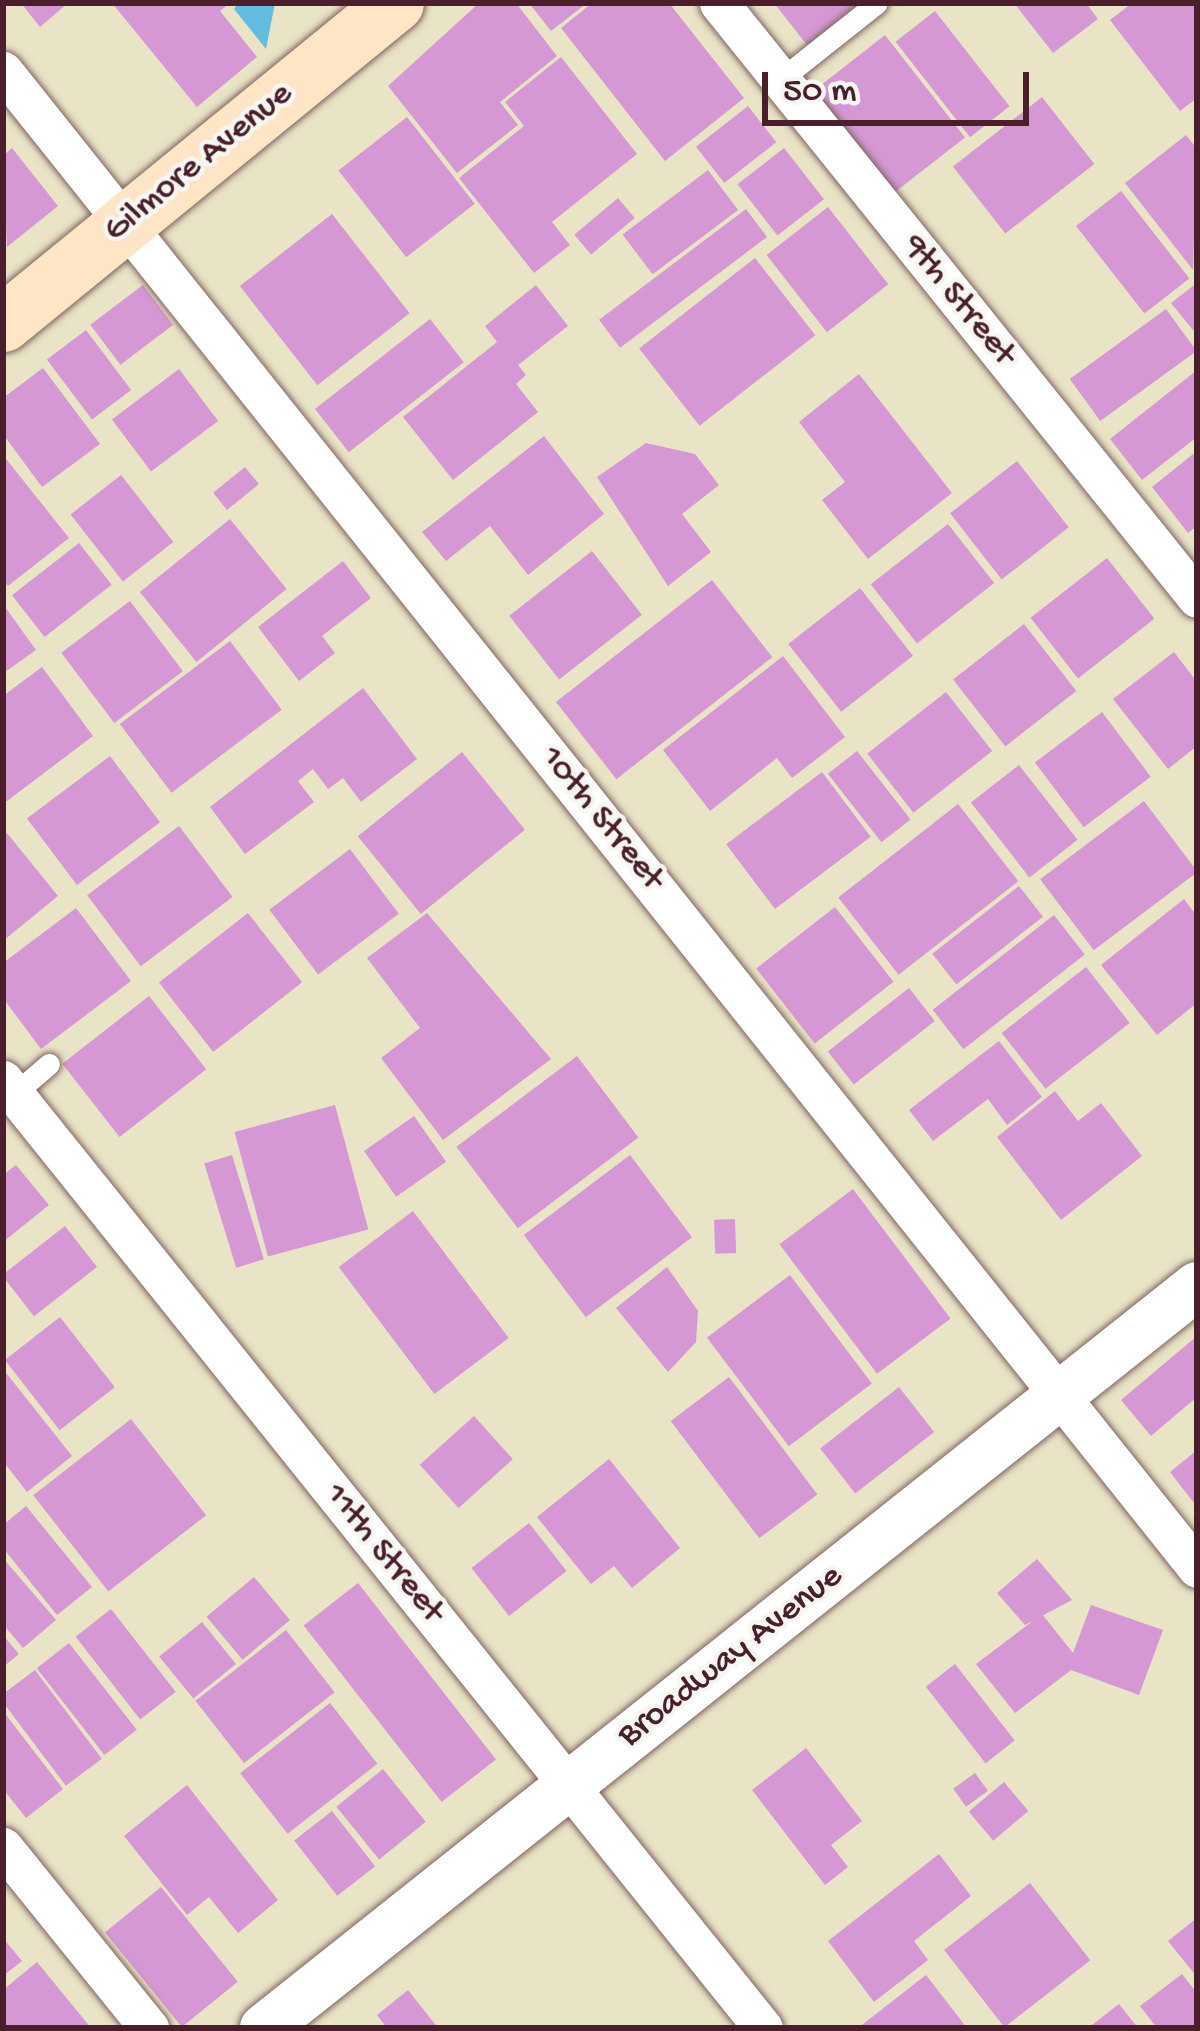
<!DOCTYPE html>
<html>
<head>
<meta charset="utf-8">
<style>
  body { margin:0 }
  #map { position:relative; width:1200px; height:2031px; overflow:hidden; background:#e9e4c6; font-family:"Gochi Hand",sans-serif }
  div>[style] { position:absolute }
  .water>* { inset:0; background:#63bce0 }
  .building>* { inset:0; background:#d598d4; transform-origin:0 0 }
  .roads { filter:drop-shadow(0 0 3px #826461) drop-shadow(0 0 3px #826461) }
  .service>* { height:21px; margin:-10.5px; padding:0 10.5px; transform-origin:10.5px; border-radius:10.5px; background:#fff }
  .minor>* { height:39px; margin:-19.5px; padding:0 19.5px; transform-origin:19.5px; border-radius:19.5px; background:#fff }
  .tertiary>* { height:48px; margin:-24px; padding:0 24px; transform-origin:24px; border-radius:24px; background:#fff }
  .secondary>* { height:57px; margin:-28.5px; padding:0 28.5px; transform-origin:28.5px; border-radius:28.5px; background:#fde5c5 }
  span { translate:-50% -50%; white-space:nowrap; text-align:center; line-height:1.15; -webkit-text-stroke:9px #f6f6f2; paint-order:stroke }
  .street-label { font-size:36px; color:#4a1f2b }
  .frame { position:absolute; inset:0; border:6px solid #4a1f2b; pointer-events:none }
  .scale { position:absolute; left:762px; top:72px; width:267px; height:54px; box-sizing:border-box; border:6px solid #4a1f2b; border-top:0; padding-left:15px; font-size:36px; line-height:42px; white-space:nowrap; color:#4a1f2b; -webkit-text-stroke:9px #f6f6f2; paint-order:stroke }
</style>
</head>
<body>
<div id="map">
  <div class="water">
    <i style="clip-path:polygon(238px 3px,275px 3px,266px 49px,234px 9px)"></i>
  </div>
  <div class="building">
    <i style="clip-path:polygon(21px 3px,68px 3px,40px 27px)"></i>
    <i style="clip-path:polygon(112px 3px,230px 3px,220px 11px,257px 57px,197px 107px)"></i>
    <i style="clip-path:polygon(479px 3px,516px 3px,557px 56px,500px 102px,518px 125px,457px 173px,388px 86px)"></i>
    <i style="clip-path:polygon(529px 3px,587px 3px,551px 31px)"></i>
    <i style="clip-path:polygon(592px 3px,669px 3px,744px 98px,665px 161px,561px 28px)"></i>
    <i style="clip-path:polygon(774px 3px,861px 3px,807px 45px)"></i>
    <i style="clip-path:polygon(1014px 3px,1086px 3px,1098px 19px,1053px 53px)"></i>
    <i style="clip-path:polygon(1132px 3px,1197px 3px,1197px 98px,1180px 111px,1110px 20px)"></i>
    <i style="left:935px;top:11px;width:121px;height:50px;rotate:52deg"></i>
    <i style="left:885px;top:35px;width:130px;height:90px;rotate:52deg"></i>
    <i style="clip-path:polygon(561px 57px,637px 154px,552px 222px,570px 245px,534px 273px,459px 178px,524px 126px,505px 102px)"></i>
    <i style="left:1042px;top:97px;width:85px;height:113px;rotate:52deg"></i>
    <i style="left:748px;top:106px;width:46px;height:66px;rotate:52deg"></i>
    <i style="left:407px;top:117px;width:110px;height:87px;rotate:52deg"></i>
    <i style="clip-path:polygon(1186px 135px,1197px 149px,1193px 270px,1125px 183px)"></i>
    <i style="clip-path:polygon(12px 148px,58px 206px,7px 247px,3px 156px)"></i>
    <i style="left:784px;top:148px;width:65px;height:59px;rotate:52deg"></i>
    <i style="left:708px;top:170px;width:50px;height:107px;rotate:53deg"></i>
    <i style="left:1121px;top:191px;width:111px;height:57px;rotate:52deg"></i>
    <i style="left:618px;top:198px;width:26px;height:57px;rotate:50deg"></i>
    <i style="left:828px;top:207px;width:98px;height:78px;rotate:52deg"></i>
    <i style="left:746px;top:209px;width:35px;height:184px;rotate:53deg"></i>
    <i style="left:332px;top:214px;width:126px;height:117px;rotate:52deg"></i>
    <i style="left:755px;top:258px;width:98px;height:147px;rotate:52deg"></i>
    <i style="clip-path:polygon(1197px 283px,1197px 335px,1171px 303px)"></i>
    <i style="left:143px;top:285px;width:50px;height:66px;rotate:53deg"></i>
    <i style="clip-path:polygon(536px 285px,568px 326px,518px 365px,526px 375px,516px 384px,538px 412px,453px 480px,403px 417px,497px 342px,485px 326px)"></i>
    <i style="left:1166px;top:309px;width:52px;height:119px;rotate:54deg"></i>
    <i style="left:430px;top:319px;width:55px;height:146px;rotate:52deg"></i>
    <i style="left:86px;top:330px;width:75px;height:49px;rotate:53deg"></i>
    <i style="clip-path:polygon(43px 368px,100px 444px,42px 487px,3px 434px,3px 398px)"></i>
    <i style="left:179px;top:369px;width:65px;height:84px;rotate:53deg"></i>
    <i style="clip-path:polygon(1197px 370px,1197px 437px,1142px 480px,1110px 439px)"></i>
    <i style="clip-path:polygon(859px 374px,952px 493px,868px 559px,822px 500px,845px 482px,799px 422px)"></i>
    <i style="clip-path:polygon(544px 436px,604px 514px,528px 575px,490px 526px,446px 561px,422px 532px)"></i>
    <i style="clip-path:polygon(646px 443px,695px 454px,719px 485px,682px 514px,711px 552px,668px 586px,597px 477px)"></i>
    <i style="clip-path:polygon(1197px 451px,1197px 526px,1188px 533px,1152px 487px)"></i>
    <i style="clip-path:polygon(3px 455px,69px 538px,8px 586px,3px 580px)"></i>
    <i style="left:1017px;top:461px;width:84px;height:85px;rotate:52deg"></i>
    <i style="left:245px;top:467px;width:22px;height:41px;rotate:51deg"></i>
    <i style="left:121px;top:475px;width:85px;height:64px;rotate:52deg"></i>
    <i style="left:230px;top:519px;width:90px;height:116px;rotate:51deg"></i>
    <i style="left:948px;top:524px;width:75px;height:98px;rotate:52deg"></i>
    <i style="left:79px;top:543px;width:53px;height:85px;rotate:52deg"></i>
    <i style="left:592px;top:551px;width:81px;height:105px;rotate:52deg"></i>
    <i style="left:1107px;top:558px;width:77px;height:97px;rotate:52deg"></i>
    <i style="clip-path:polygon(343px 561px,371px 598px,322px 636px,335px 653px,299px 681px,258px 627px)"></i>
    <i style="left:712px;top:580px;width:98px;height:198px;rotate:52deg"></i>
    <i style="left:860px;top:588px;width:86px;height:91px;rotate:52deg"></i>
    <i style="left:130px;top:601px;width:88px;height:86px;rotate:53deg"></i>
    <i style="clip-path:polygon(3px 604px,36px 650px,5px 672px,3px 668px)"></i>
    <i style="left:1024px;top:624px;width:85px;height:90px;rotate:52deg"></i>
    <i style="left:230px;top:641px;width:86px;height:138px;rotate:53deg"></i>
    <i style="clip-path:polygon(1174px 652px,1197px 682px,1197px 746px,1168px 769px,1113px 699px)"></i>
    <i style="clip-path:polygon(783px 656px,845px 737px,792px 778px,777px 758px,710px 811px,663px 750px)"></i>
    <i style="clip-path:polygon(42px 667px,93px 736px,3px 804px,3px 696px)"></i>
    <i style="clip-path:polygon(363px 688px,417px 759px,361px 802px,343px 778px,328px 789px,313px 769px,298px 781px,314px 802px,245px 854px,210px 807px)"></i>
    <i style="left:946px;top:692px;width:75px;height:100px;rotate:52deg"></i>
    <i style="left:1102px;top:712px;width:81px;height:84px;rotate:53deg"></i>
    <i style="left:857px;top:751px;width:87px;height:37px;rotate:52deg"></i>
    <i style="left:462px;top:752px;width:100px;height:134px;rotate:51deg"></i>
    <i style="left:110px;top:756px;width:83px;height:104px;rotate:53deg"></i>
    <i style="left:1019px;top:765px;width:95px;height:61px;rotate:52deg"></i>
    <i style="left:822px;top:772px;width:81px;height:120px;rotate:53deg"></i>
    <i style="left:1144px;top:801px;width:89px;height:130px;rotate:53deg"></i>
    <i style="left:958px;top:804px;width:98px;height:152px;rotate:52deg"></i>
    <i style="left:179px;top:826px;width:89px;height:115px;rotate:53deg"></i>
    <i style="clip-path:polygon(7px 833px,58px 896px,3px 941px,3px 837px)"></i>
    <i style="left:350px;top:849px;width:81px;height:101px;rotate:53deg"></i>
    <i style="left:1019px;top:886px;width:39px;height:110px;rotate:52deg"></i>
    <i style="clip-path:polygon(1184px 899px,1197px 916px,1197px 1003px,1157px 1035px,1101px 965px)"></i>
    <i style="left:835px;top:907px;width:95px;height:100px;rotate:52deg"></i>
    <i style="clip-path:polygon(76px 908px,131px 981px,41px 1049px,3px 998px,3px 963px)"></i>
    <i style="left:248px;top:913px;width:88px;height:113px;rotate:52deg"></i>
    <i style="clip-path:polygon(427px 913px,551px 1059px,443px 1140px,381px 1058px,420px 1028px,367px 958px)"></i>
    <i style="left:1054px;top:915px;width:50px;height:154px;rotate:52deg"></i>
    <i style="left:1086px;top:967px;width:71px;height:107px;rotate:52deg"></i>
    <i style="left:909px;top:988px;width:42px;height:103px;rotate:52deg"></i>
    <i style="left:149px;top:996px;width:93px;height:110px;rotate:52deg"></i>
    <i style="clip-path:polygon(999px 1041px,1042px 1097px,1007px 1125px,988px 1099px,933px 1141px,909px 1110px)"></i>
    <i style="left:577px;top:1056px;width:102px;height:151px;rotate:53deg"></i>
    <i style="clip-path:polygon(1055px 1091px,1078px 1121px,1101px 1103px,1142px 1156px,1061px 1220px,997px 1137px)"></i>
    <i style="left:335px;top:1105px;width:129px;height:104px;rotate:75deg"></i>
    <i style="left:414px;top:1116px;width:56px;height:61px;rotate:55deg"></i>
    <i style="left:232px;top:1155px;width:109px;height:29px;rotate:73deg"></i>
    <i style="left:630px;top:1155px;width:103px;height:133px;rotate:53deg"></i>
    <i style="clip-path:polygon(16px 1165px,49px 1205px,3px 1242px,3px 1175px)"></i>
    <i style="left:853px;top:1189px;width:162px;height:92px;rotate:53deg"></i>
    <i style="left:413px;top:1211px;width:159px;height:93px;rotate:53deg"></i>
    <i style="left:735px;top:1219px;width:34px;height:21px;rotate:88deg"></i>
    <i style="left:65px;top:1226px;width:52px;height:80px;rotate:52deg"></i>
    <i style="clip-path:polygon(667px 1267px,698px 1311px,696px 1342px,668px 1372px,616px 1308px)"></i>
    <i style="left:790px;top:1275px;width:136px;height:104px;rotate:53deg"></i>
    <i style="left:60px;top:1317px;width:89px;height:70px;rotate:52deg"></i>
    <i style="clip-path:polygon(1197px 1336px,1197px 1397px,1151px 1436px,1121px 1400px)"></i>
    <i style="clip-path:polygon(3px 1369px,72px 1456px,27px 1492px,3px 1461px)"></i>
    <i style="left:729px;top:1377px;width:147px;height:73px;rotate:53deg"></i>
    <i style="left:899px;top:1387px;width:57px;height:100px;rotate:52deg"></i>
    <i style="left:474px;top:1416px;width:58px;height:73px;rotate:48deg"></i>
    <i style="left:131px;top:1419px;width:122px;height:124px;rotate:52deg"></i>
    <i style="clip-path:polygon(1197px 1450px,1197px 1507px,1170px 1472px)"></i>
    <i style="clip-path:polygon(609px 1459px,680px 1548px,632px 1588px,614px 1566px,591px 1584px,537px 1517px)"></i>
    <i style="clip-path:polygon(26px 1506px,92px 1587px,57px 1615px,3px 1548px,3px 1525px)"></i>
    <i style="left:529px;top:1523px;width:61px;height:73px;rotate:52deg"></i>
    <i style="clip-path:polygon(3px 1558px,56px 1620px,23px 1648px,3px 1624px)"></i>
    <i style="clip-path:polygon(1037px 1559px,1072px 1600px,1025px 1625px,997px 1593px)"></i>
    <i style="left:254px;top:1577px;width:56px;height:62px;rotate:50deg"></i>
    <i style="left:358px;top:1583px;width:224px;height:69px;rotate:52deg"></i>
    <i style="clip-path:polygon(1091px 1605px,1163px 1630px,1139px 1695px,1071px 1670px,1015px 1713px,976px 1664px,1042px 1614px,1073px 1653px)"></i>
    <i style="left:111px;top:1609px;width:105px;height:45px;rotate:52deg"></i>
    <i style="left:202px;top:1622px;width:54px;height:55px;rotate:51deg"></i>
    <i style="left:286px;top:1630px;width:79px;height:115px;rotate:52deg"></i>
    <i style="clip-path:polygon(3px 1635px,19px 1654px,3px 1667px)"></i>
    <i style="left:69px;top:1643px;width:110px;height:41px;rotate:52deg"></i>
    <i style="left:955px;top:1664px;width:97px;height:37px;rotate:52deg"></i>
    <i style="left:35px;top:1670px;width:111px;height:45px;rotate:53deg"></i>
    <i style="left:330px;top:1703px;width:77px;height:114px;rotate:52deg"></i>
    <i style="clip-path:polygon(3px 1711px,63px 1789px,26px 1818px,3px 1789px)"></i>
    <i style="clip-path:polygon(806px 1748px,862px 1821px,831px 1845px,848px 1867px,825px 1885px,752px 1790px)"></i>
    <i style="left:383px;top:1769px;width:68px;height:60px;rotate:51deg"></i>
    <i style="left:975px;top:1773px;width:22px;height:27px;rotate:54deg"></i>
    <i style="left:1004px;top:1782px;width:38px;height:46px;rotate:50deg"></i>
    <i style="clip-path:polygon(187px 1785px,278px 1900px,238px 1933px,209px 1897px,187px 1915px,124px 1836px)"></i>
    <i style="left:332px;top:1811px;width:70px;height:48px;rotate:52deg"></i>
    <i style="clip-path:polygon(939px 1854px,971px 1896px,914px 1941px,928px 1960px,874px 2002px,828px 1941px)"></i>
    <i style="left:1030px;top:1883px;width:98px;height:109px;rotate:52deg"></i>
    <i style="left:161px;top:1887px;width:122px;height:72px;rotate:51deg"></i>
    <i style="clip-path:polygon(1197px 1918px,1197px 1977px,1168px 1941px)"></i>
    <i style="clip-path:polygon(3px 1938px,22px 1961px,3px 1976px)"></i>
    <i style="clip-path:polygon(37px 1962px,91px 2028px,3px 2028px,3px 1990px)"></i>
    <i style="clip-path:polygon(1182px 1974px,1197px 1993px,1197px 2028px,1157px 2028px,1140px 2006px)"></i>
    <i style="clip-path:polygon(926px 1975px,967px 2028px,858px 2028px)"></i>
    <i style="clip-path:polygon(408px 1990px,438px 2028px,387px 2028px,377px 2015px)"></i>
    <i style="clip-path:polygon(1119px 2004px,1138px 2028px,1088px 2028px)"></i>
  </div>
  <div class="roads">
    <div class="service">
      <i style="left:781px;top:79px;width:122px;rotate:-38.4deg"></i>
      <i style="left:14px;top:1094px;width:46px;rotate:-40.6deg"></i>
    </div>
    <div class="minor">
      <i style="left:719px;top:3px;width:763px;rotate:51.22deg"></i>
      <i style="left:3px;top:71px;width:1915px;rotate:51.42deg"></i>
      <i style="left:3px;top:1080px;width:1215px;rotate:51.28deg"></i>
      <i style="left:3px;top:1847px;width:233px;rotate:51.1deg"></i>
    </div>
    <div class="tertiary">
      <i style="left:264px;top:2028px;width:1192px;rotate:-38.49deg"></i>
    </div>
    <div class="secondary">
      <i style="left:3px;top:323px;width:506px;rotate:-39.23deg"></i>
    </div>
  </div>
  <div class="street-label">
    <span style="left:199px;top:163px;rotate:-39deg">Gilmore Avenue</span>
    <span style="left:958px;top:301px;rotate:51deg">9th Street</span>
    <span style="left:601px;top:819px;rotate:51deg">10th Street</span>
    <span style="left:383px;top:1554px;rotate:51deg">11th Street</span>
    <span style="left:731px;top:1657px;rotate:-38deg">Broadway Avenue</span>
  </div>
  <div class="frame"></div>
  <div class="scale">50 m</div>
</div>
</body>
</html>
